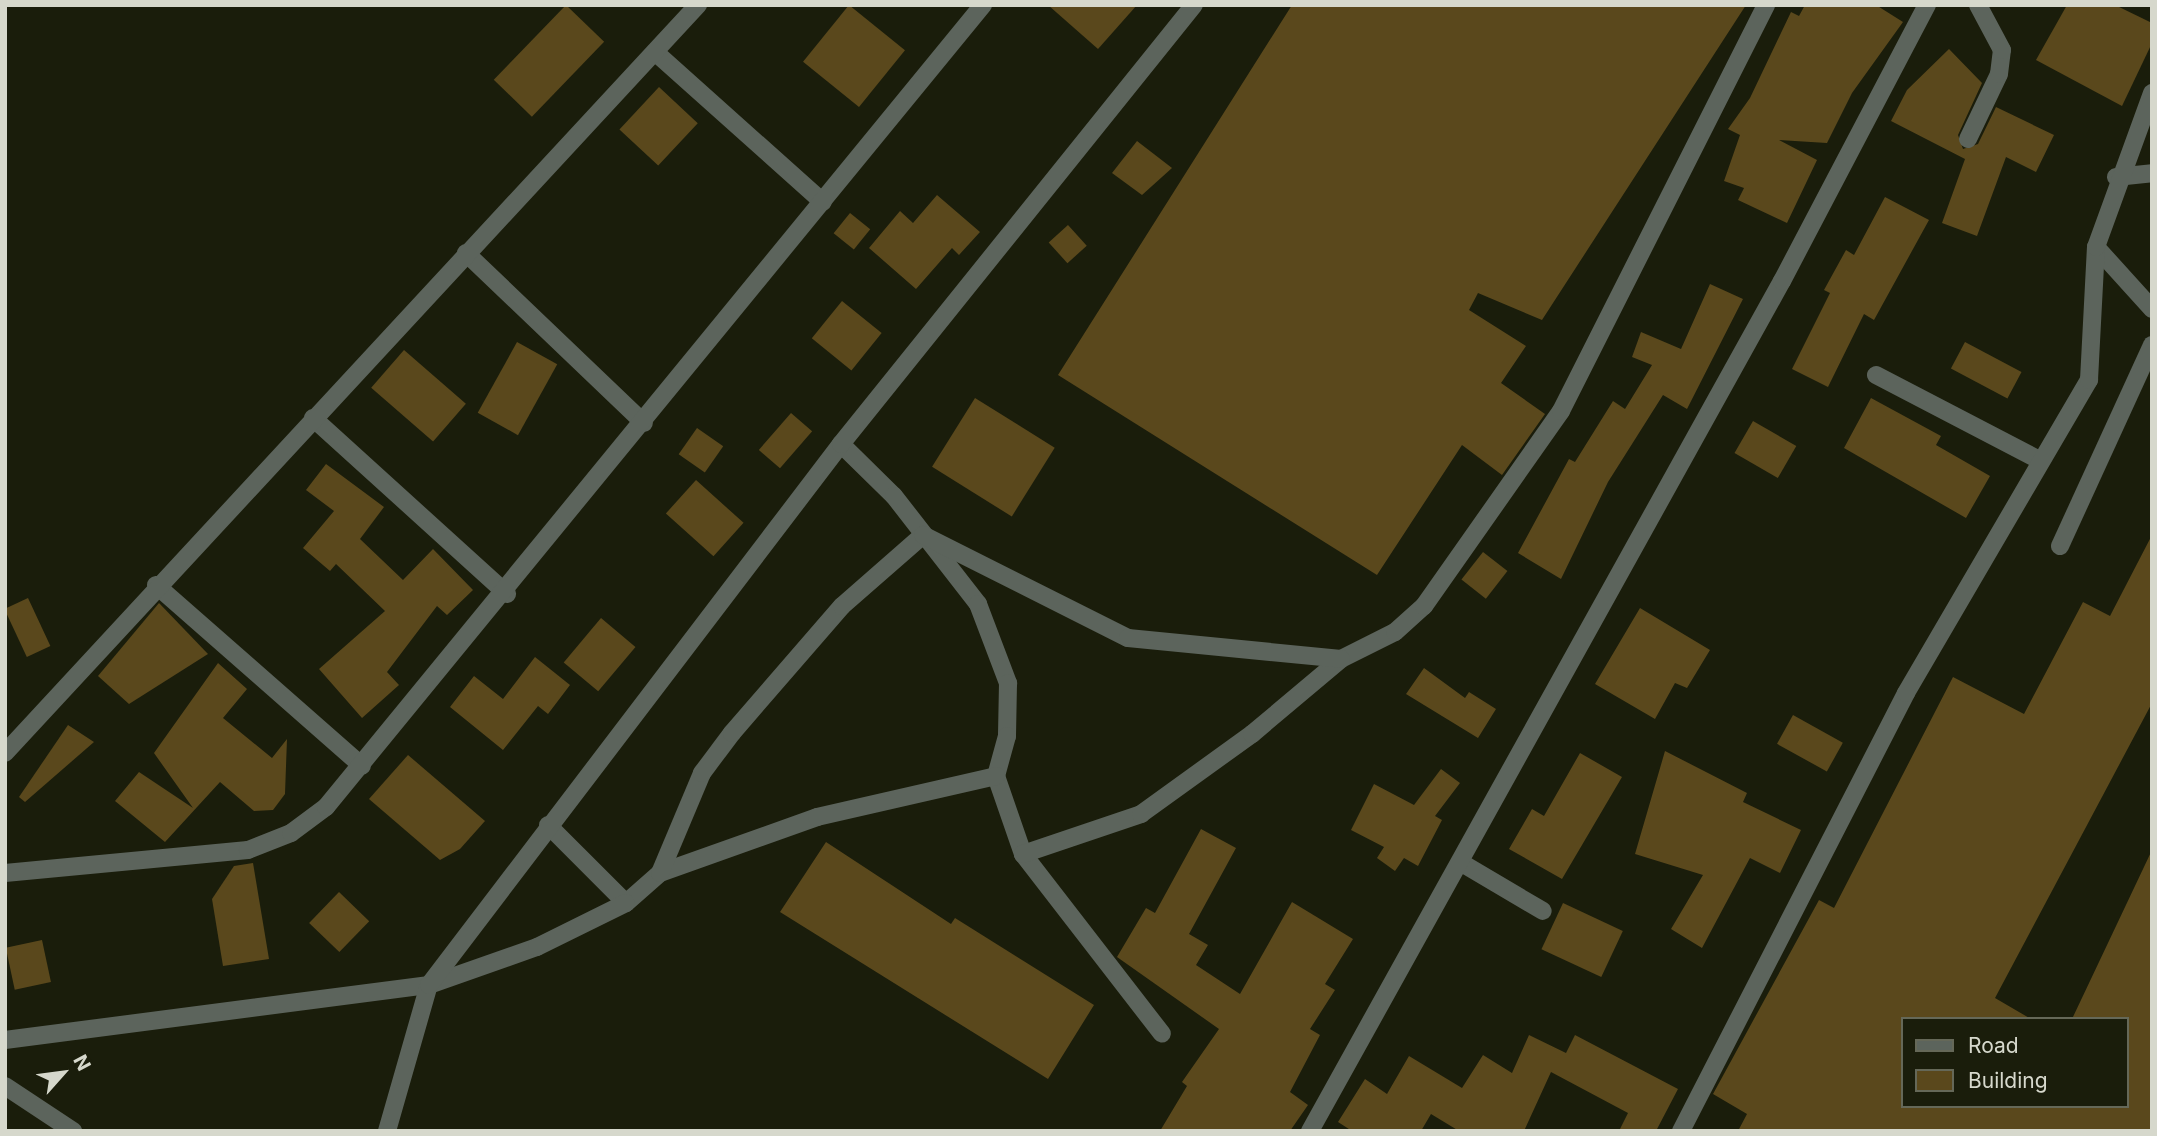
<!DOCTYPE html>
<html>
<head>
<meta charset="utf-8">
<style>
  body { margin:0 }
  #map { position:relative; width:2157px; height:1136px; overflow:hidden; background:#1a1d0b; font-family:Inter,sans-serif }
  div>[style] { position:absolute }
  .building>* { inset:0; background:#5a481c; transform-origin:0 0 }
  .minor>* { height:18px; margin:-9px; padding:0 9px; transform-origin:9px; border-radius:9px; background:#5c645c }
  span { translate:-50% -50%; white-space:nowrap; text-align:center; line-height:1.15; -webkit-text-stroke:7px #1a1d0b; paint-order:stroke }
  .frame { position:absolute; inset:0; border:7px solid #d6d8cc; pointer-events:none }
  .legend { position:absolute; left:1901px; top:1017px; width:228px; height:91px; box-sizing:border-box; background:#1a1d0b; border:2px solid #656858; margin:0; padding:9px 12px; list-style:none; font-size:21px; color:#d6d8cc }
  .legend li { display:flex; align-items:center; gap:14px; height:35px }
  .legend b { width:35px; border:2px solid #656858 }
  .north { position:absolute; left:28px; top:1038px; width:70px; height:70px; -webkit-text-stroke:5px #1a1d0b; paint-order:stroke; rotate:62deg; font-size:19px; font-weight:700; line-height:28px; text-align:center; color:#d6d8cc }
  .north::after { content:''; display:block; margin:auto; width:24px; height:32px; background:#d6d8cc; clip-path:polygon(50% 0,100% 100%,50% 72%,0 100%) }
</style>
</head>
<body>
<div id="map">
  <div class="building">
    <i style="left:566px;top:5px;width:53px;height:104px;rotate:44deg"></i>
    <i style="left:849px;top:5px;width:72px;height:73px;rotate:39deg"></i>
    <i style="clip-path:polygon(1048px 5px,1137px 5px,1098px 49px)"></i>
    <i style="clip-path:polygon(1292px 5px,1746px 5px,1542px 320px,1478px 293px,1469px 310px,1526px 346px,1501px 383px,1545px 414px,1502px 475px,1462px 445px,1377px 575px,1058px 375px)"></i>
    <i style="clip-path:polygon(1805px 5px,1876px 5px,1903px 22px,1852px 93px,1827px 143px,1779px 140px,1817px 160px,1787px 223px,1738px 200px,1744px 188px,1724px 181px,1740px 135px,1728px 129px,1750px 98px,1791px 12px,1799px 16px)"></i>
    <i style="clip-path:polygon(2067px 5px,2115px 5px,2152px 23px,2152px 43px,2122px 106px,2036px 60px)"></i>
    <i style="clip-path:polygon(1949px 49px,1982px 83px,1958px 135px,1963px 149px,1978px 144px,1996px 107px,2054px 135px,2036px 172px,2006px 157px,1977px 236px,1942px 223px,1965px 159px,1891px 121px,1907px 90px)"></i>
    <i style="left:659px;top:87px;width:53px;height:58px;rotate:43deg"></i>
    <i style="clip-path:polygon(1137px 141px,1172px 168px,1142px 195px,1112px 173px)"></i>
    <i style="clip-path:polygon(937px 195px,980px 232px,959px 255px,952px 248px,916px 289px,869px 248px,900px 211px,913px 223px)"></i>
    <i style="clip-path:polygon(1885px 197px,1929px 220px,1874px 320px,1864px 314px,1828px 387px,1792px 369px,1830px 293px,1824px 290px,1846px 250px,1854px 255px)"></i>
    <i style="left:850px;top:213px;width:26px;height:26px;rotate:39deg"></i>
    <i style="left:1068px;top:225px;width:28px;height:26px;rotate:48deg"></i>
    <i style="clip-path:polygon(1710px 284px,1743px 299px,1687px 409px,1663px 395px,1608px 482px,1561px 579px,1518px 553px,1569px 459px,1575px 462px,1613px 401px,1625px 409px,1652px 365px,1632px 357px,1641px 332px,1681px 349px)"></i>
    <i style="left:842px;top:301px;width:51px;height:48px;rotate:39deg"></i>
    <i style="left:517px;top:342px;width:46px;height:81px;rotate:29deg"></i>
    <i style="left:1965px;top:342px;width:64px;height:30px;rotate:28deg"></i>
    <i style="left:404px;top:350px;width:82px;height:50px;rotate:41deg"></i>
    <i style="left:975px;top:398px;width:94px;height:81px;rotate:32deg"></i>
    <i style="clip-path:polygon(1871px 398px,1941px 436px,1936px 445px,1990px 476px,1966px 518px,1844px 448px)"></i>
    <i style="left:791px;top:413px;width:28px;height:49px;rotate:41deg"></i>
    <i style="left:1753px;top:421px;width:50px;height:37px;rotate:30deg"></i>
    <i style="left:697px;top:428px;width:32px;height:32px;rotate:35deg"></i>
    <i style="clip-path:polygon(326px 464px,384px 507px,360px 539px,403px 580px,433px 549px,473px 590px,447px 615px,437px 606px,387px 672px,399px 685px,362px 718px,319px 669px,385px 611px,336px 564px,330px 571px,303px 548px,334px 511px,306px 490px)"></i>
    <i style="left:696px;top:480px;width:64px;height:45px;rotate:42deg"></i>
    <i style="clip-path:polygon(2152px 535px,2152px 703px,1995px 998px,2031px 1019px,1903px 1019px,1903px 1106px,2127px 1106px,2127px 1019px,2072px 1019px,2152px 850px,2152px 1131px,1738px 1131px,1747px 1114px,1713px 1094px,1819px 900px,1834px 908px,1953px 677px,2024px 714px,2083px 602px,2110px 616px)"></i>
    <i style="left:1483px;top:552px;width:31px;height:35px;rotate:38deg"></i>
    <i style="left:28px;top:598px;width:53px;height:26px;rotate:65deg"></i>
    <i style="clip-path:polygon(159px 603px,208px 654px,129px 704px,98px 676px)"></i>
    <i style="clip-path:polygon(1640px 608px,1710px 650px,1687px 688px,1675px 683px,1655px 719px,1595px 684px)"></i>
    <i style="left:601px;top:618px;width:45px;height:58px;rotate:40deg"></i>
    <i style="clip-path:polygon(535px 657px,570px 685px,548px 714px,538px 706px,503px 750px,450px 707px,474px 676px,503px 699px)"></i>
    <i style="clip-path:polygon(218px 663px,247px 689px,223px 718px,272px 758px,287px 739px,285px 794px,273px 810px,254px 811px,220px 782px,165px 842px,115px 801px,139px 772px,193px 808px,154px 753px)"></i>
    <i style="clip-path:polygon(1424px 668px,1465px 698px,1469px 692px,1496px 709px,1478px 738px,1406px 694px)"></i>
    <i style="left:1793px;top:715px;width:57px;height:33px;rotate:29deg"></i>
    <i style="clip-path:polygon(68px 725px,94px 742px,25px 802px,19px 797px)"></i>
    <i style="clip-path:polygon(1665px 751px,1747px 793px,1743px 802px,1801px 830px,1780px 873px,1750px 858px,1702px 948px,1671px 929px,1703px 875px,1635px 854px)"></i>
    <i style="clip-path:polygon(1580px 753px,1622px 777px,1562px 879px,1509px 849px,1532px 809px,1544px 816px)"></i>
    <i style="clip-path:polygon(408px 755px,485px 821px,460px 849px,440px 860px,369px 799px)"></i>
    <i style="clip-path:polygon(1441px 769px,1460px 783px,1435px 816px,1442px 820px,1418px 866px,1404px 858px,1395px 871px,1377px 858px,1384px 847px,1351px 830px,1374px 784px,1414px 805px)"></i>
    <i style="clip-path:polygon(1201px 829px,1236px 848px,1189px 934px,1208px 945px,1196px 965px,1240px 994px,1292px 902px,1353px 939px,1325px 984px,1335px 990px,1310px 1029px,1320px 1035px,1290px 1092px,1308px 1105px,1290px 1131px,1160px 1131px,1187px 1086px,1182px 1082px,1219px 1029px,1117px 957px,1146px 908px,1155px 913px)"></i>
    <i style="clip-path:polygon(826px 842px,951px 924px,955px 918px,1094px 1005px,1048px 1079px,780px 912px)"></i>
    <i style="clip-path:polygon(253px 863px,269px 959px,223px 966px,212px 899px,234px 866px)"></i>
    <i style="left:339px;top:892px;width:42px;height:43px;rotate:44deg"></i>
    <i style="left:1563px;top:903px;width:66px;height:51px;rotate:25deg"></i>
    <i style="left:42px;top:940px;width:43px;height:37px;rotate:78deg"></i>
    <i style="clip-path:polygon(1529px 1035px,1566px 1053px,1575px 1035px,1678px 1089px,1656px 1131px,1619px 1131px,1628px 1113px,1551px 1072px,1524px 1131px,1459px 1131px,1431px 1114px,1421px 1131px,1352px 1131px,1338px 1122px,1365px 1079px,1387px 1094px,1409px 1056px,1462px 1088px,1483px 1055px,1512px 1073px)"></i>
  </div>
  <div class="minor">
    <i style="left:655px;top:52px;width:225px;rotate:41.8deg"></i>
    <i style="left:1968px;top:139px;width:72px;rotate:-64.5deg"></i>
    <i style="left:1999px;top:74px;width:24px;rotate:-83deg"></i>
    <i style="left:2002px;top:50px;width:51px;rotate:-118.1deg"></i>
    <i style="left:2116px;top:177px;width:36px;rotate:-6deg"></i>
    <i style="left:2096px;top:247px;width:84px;rotate:47.9deg"></i>
    <i style="left:466px;top:253px;width:246px;rotate:43.7deg"></i>
    <i style="left:1876px;top:375px;width:186px;rotate:27.5deg"></i>
    <i style="left:313px;top:418px;width:262px;rotate:42.2deg"></i>
    <i style="left:841px;top:444px;width:74px;rotate:44.5deg"></i>
    <i style="left:894px;top:496px;width:137px;rotate:52.1deg"></i>
    <i style="left:978px;top:604px;width:85px;rotate:69.2deg"></i>
    <i style="left:1008px;top:683px;width:53px;rotate:91.1deg"></i>
    <i style="left:1007px;top:736px;width:41px;rotate:105.4deg"></i>
    <i style="left:996px;top:776px;width:83px;rotate:70.9deg"></i>
    <i style="left:1023px;top:854px;width:227px;rotate:52.3deg"></i>
    <i style="left:2060px;top:546px;width:221px;rotate:-65.4deg"></i>
    <i style="left:156px;top:585px;width:274px;rotate:41.3deg"></i>
    <i style="left:5px;top:753px;width:1020px;rotate:-47.19deg"></i>
    <i style="left:548px;top:825px;width:110px;rotate:45deg"></i>
    <i style="left:626px;top:903px;width:45px;rotate:-41.4deg"></i>
    <i style="left:660px;top:873px;width:167px;rotate:-19.6deg"></i>
    <i style="left:817px;top:817px;width:184px;rotate:-12.9deg"></i>
    <i style="left:1023px;top:854px;width:125px;rotate:-18.7deg"></i>
    <i style="left:1141px;top:814px;width:137px;rotate:-35.8deg"></i>
    <i style="left:1252px;top:734px;width:116px;rotate:-40.1deg"></i>
    <i style="left:1341px;top:659px;width:60px;rotate:-26.6deg"></i>
    <i style="left:1395px;top:632px;width:39px;rotate:-42deg"></i>
    <i style="left:1424px;top:606px;width:238px;rotate:-54.9deg"></i>
    <i style="left:1561px;top:411px;width:455px;rotate:-63.2deg"></i>
    <i style="left:1460px;top:862px;width:96px;rotate:30.6deg"></i>
    <i style="left:5px;top:873px;width:244px;rotate:-5.4deg"></i>
    <i style="left:248px;top:850px;width:46px;rotate:-21.6deg"></i>
    <i style="left:291px;top:833px;width:44px;rotate:-36.6deg"></i>
    <i style="left:326px;top:807px;width:1037px;rotate:-50.68deg"></i>
    <i style="left:660px;top:873px;width:108px;rotate:-67.2deg"></i>
    <i style="left:702px;top:773px;width:50px;rotate:-53.1deg"></i>
    <i style="left:732px;top:733px;width:168px;rotate:-49.1deg"></i>
    <i style="left:842px;top:606px;width:108px;rotate:-41.2deg"></i>
    <i style="left:923px;top:535px;width:229px;rotate:26.7deg"></i>
    <i style="left:1128px;top:638px;width:214px;rotate:5.6deg"></i>
    <i style="left:5px;top:1040px;width:428px;rotate:-7.4deg"></i>
    <i style="left:429px;top:985px;width:114px;rotate:-19.4deg"></i>
    <i style="left:537px;top:947px;width:99px;rotate:-26.3deg"></i>
    <i style="left:5px;top:1086px;width:82px;rotate:33.5deg"></i>
    <i style="left:387px;top:1131px;width:152px;rotate:-74deg"></i>
    <i style="left:429px;top:985px;width:680px;rotate:-52.71deg"></i>
    <i style="left:841px;top:444px;width:563px;rotate:-51.2deg"></i>
    <i style="left:1310px;top:1131px;width:972px;rotate:-60.96deg"></i>
    <i style="left:1782px;top:281px;width:312px;rotate:-62.3deg"></i>
    <i style="left:1681px;top:1131px;width:492px;rotate:-62.8deg"></i>
    <i style="left:1906px;top:693px;width:363px;rotate:-59.7deg"></i>
    <i style="left:2089px;top:380px;width:133px;rotate:-87deg"></i>
    <i style="left:2096px;top:247px;width:164px;rotate:-70deg"></i>
  </div>
  <div class="frame"></div>
  <ul class="legend">
  <li><b style="height:9px;background:#5c645c"></b>Road</li>
  <li><b style="height:19px;background:#5a481c"></b>Building</li>
  </ul>
  <div class="north">N</div>
</div>
</body>
</html>
